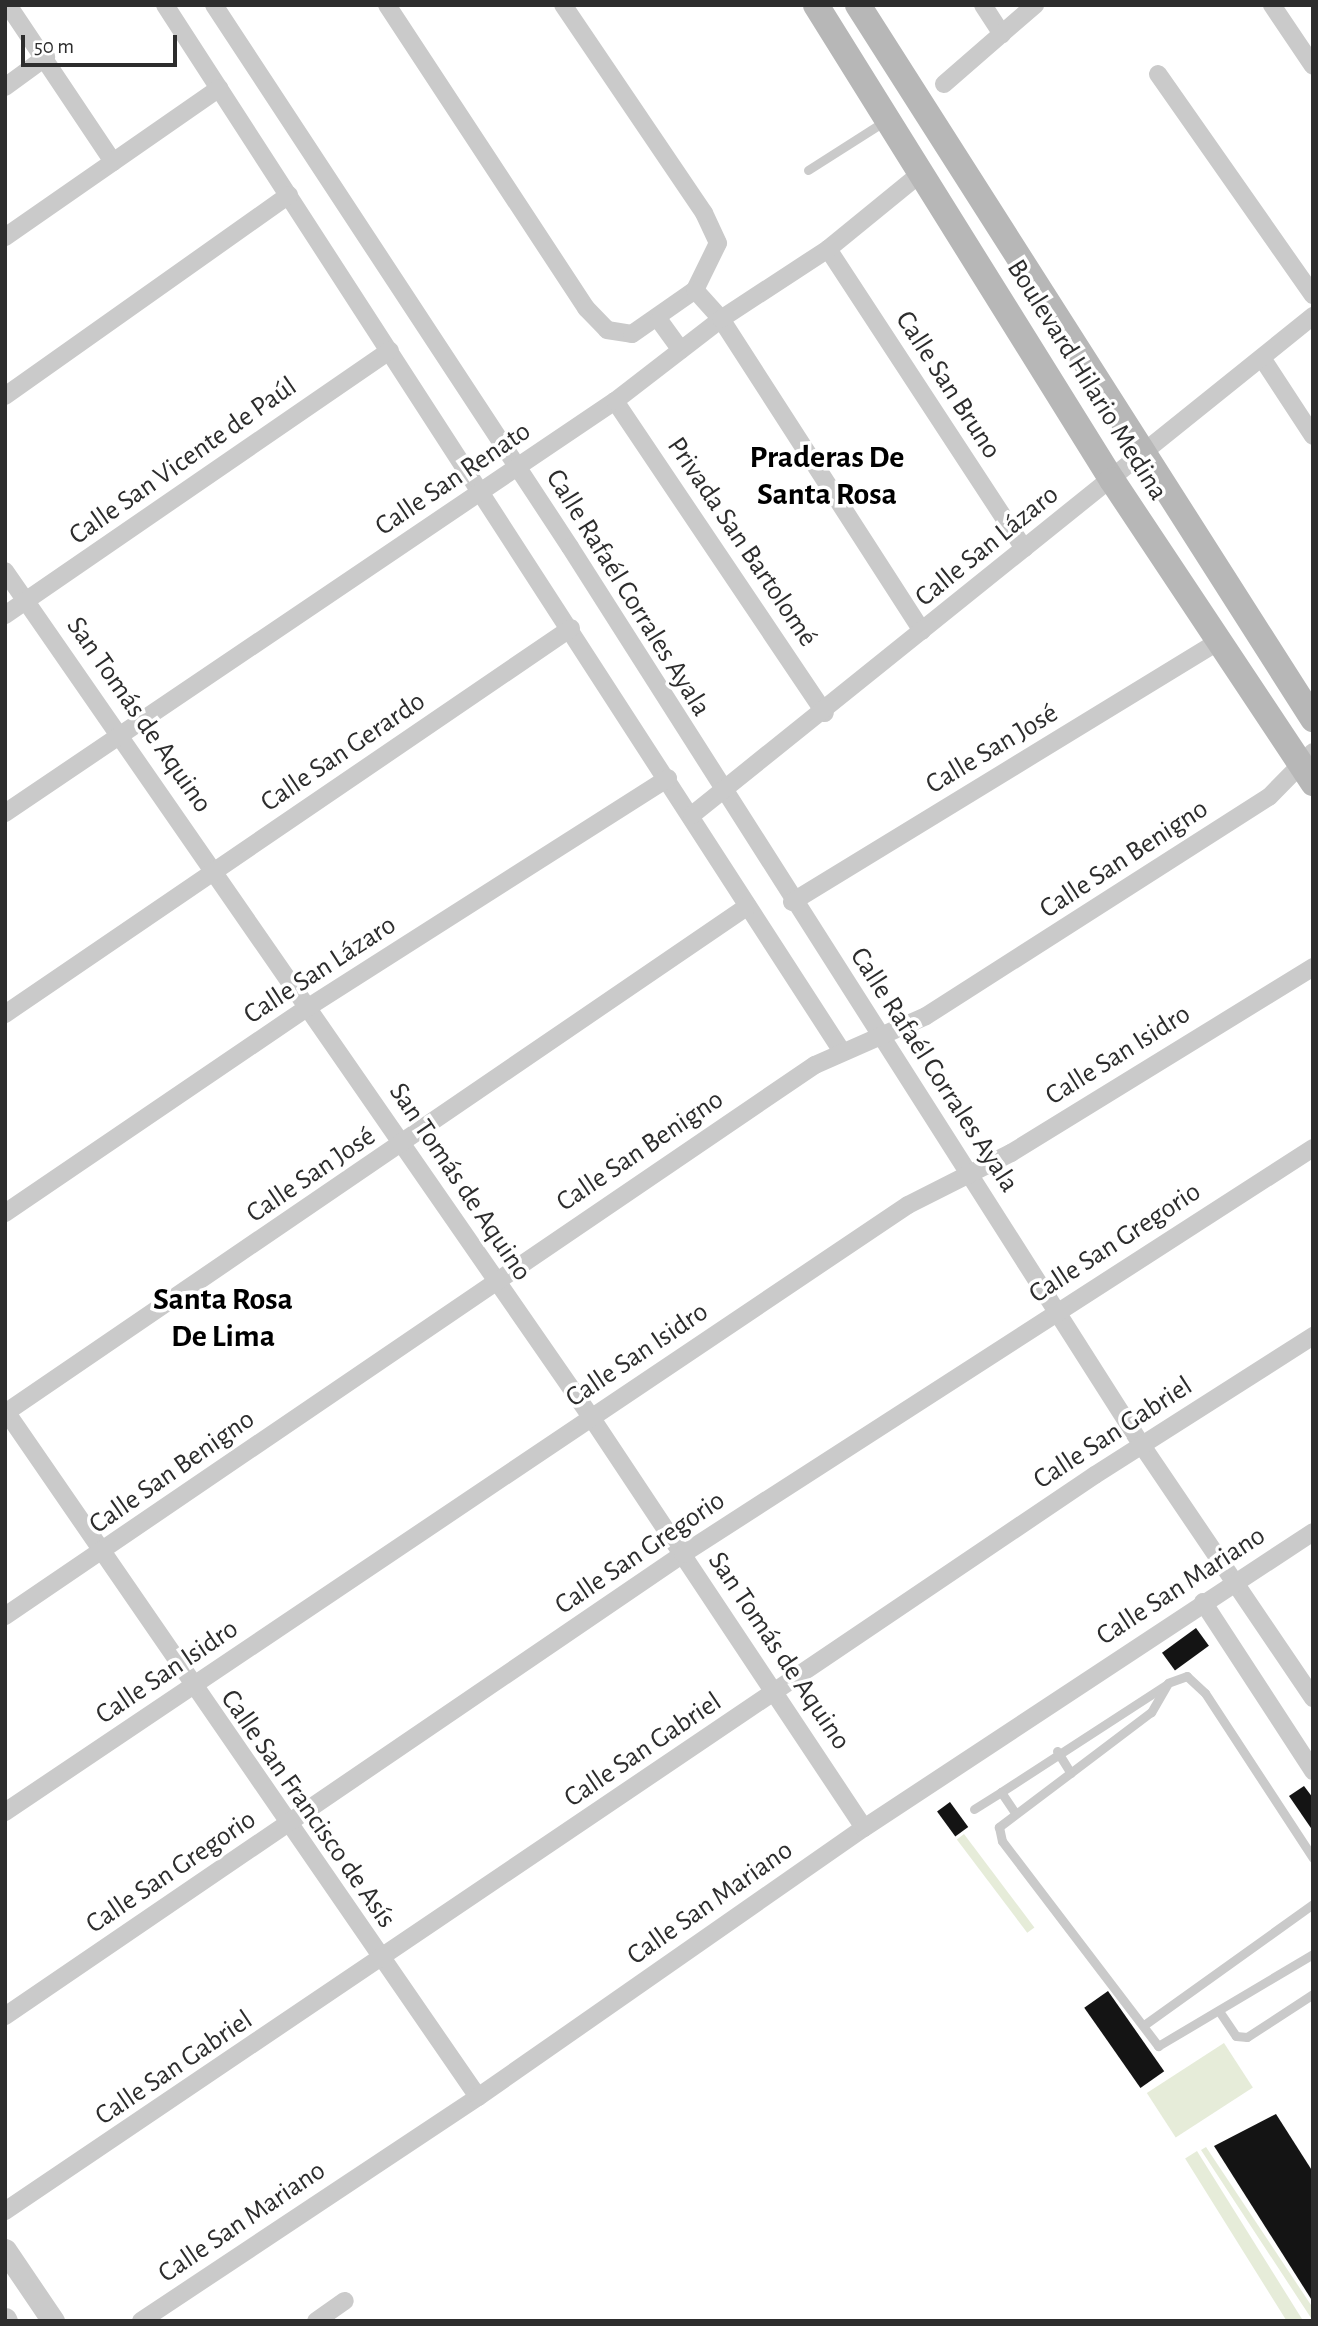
<!DOCTYPE html>
<html>
<head>
<meta charset="utf-8">
<style>
  body { margin:0 }
  #map { position:relative; width:1318px; height:2326px; overflow:hidden; background:#fff; font-family:"Alegreya Sans",sans-serif }
  div>[style] { position:absolute }
  .green>* { inset:0; background:#e6ecd9; transform-origin:0 0 }
  .building>* { inset:0; background:#141414; transform-origin:0 0 }
  .service>* { height:9px; margin:-4.5px; padding:0 4.5px; transform-origin:4.5px; border-radius:4.5px; background:#cacaca }
  .minor>* { height:18px; margin:-9px; padding:0 9px; transform-origin:9px; border-radius:9px; background:#cacaca }
  .tertiary>* { height:23px; margin:-11.5px; padding:0 11.5px; transform-origin:11.5px; border-radius:11.5px; background:#cacaca }
  .secondary>* { height:26px; margin:-13px; padding:0 13px; transform-origin:13px; border-radius:13px; background:#b7b7b7 }
  span { translate:-50% -50%; white-space:nowrap; text-align:center; line-height:1.15; -webkit-text-stroke:7px #fff; paint-order:stroke }
  .street-label { font-size:28px; color:#2d2d2d }
  .quarter-label { font-size:32px; color:#000; font-weight:700 }
  .frame { position:absolute; inset:0; border:7px solid #2d2d2d; pointer-events:none }
  .scale { position:absolute; left:21px; top:35px; width:156px; height:32px; box-sizing:border-box; border:4px solid #2d2d2d; border-top:0; padding-left:9px; font-size:21px; line-height:24px; white-space:nowrap; color:#2d2d2d; -webkit-text-stroke:5px #fff; paint-order:stroke }
</style>
</head>
<body>
<div id="map">
  <div class="green">
    <i style="left:964px;top:1834px;width:117px;height:9px;rotate:53deg"></i>
    <i style="left:1224px;top:2043px;width:53px;height:92px;rotate:57deg"></i>
    <i style="clip-path:polygon(1206px 2147px,1313px 2308px,1313px 2321px,1201px 2150px)"></i>
    <i style="left:1197px;top:2151px;width:200px;height:14px;rotate:58deg"></i>
  </div>
  <div class="building">
    <i style="left:1196px;top:1628px;width:22px;height:42px;rotate:54deg"></i>
    <i style="clip-path:polygon(1304px 1786px,1313px 1798px,1313px 1831px,1289px 1796px)"></i>
    <i style="left:950px;top:1802px;width:31px;height:16px;rotate:54deg"></i>
    <i style="left:1108px;top:1991px;width:98px;height:29px;rotate:55deg"></i>
    <i style="clip-path:polygon(1276px 2114px,1313px 2172px,1313px 2302px,1214px 2146px)"></i>
  </div>
  <div class="service">
    <i style="left:808px;top:170px;width:91px;rotate:-32.5deg"></i>
    <i style="left:1057px;top:1751px;width:26px;rotate:58deg"></i>
    <i style="left:1001px;top:1792px;width:198px;rotate:-33deg"></i>
    <i style="left:974px;top:1809px;width:32px;rotate:-32deg"></i>
    <i style="left:1001px;top:1792px;width:23px;rotate:56deg"></i>
    <i style="left:1313px;top:1858px;width:197px;rotate:-123.2deg"></i>
    <i style="left:1205px;top:1693px;width:25px;rotate:-137deg"></i>
    <i style="left:1187px;top:1676px;width:20px;rotate:160deg"></i>
    <i style="left:1168px;top:1683px;width:34px;rotate:120deg"></i>
    <i style="left:1151px;top:1712px;width:191px;rotate:142.9deg"></i>
    <i style="left:999px;top:1827px;width:14px;rotate:78deg"></i>
    <i style="left:1002px;top:1841px;width:258px;rotate:52.7deg"></i>
    <i style="left:1158px;top:2046px;width:180px;rotate:-30.7deg"></i>
    <i style="left:1219px;top:2011px;width:30px;rotate:56deg"></i>
    <i style="left:1236px;top:2036px;width:11px;rotate:5deg"></i>
    <i style="left:1247px;top:2037px;width:79px;rotate:-33.1deg"></i>
    <i style="left:1144px;top:2025px;width:208px;rotate:-35.6deg"></i>
  </div>
  <div class="minor">
    <i style="left:8px;top:5px;width:189px;rotate:56.2deg"></i>
    <i style="left:165px;top:5px;width:1245px;rotate:57.1deg"></i>
    <i style="left:214px;top:5px;width:648px;rotate:56.7deg"></i>
    <i style="left:570px;top:547px;width:1063px;rotate:57.52deg"></i>
    <i style="left:1141px;top:1444px;width:307px;rotate:55.9deg"></i>
    <i style="left:387px;top:5px;width:363px;rotate:56.7deg"></i>
    <i style="left:586px;top:308px;width:30px;rotate:46deg"></i>
    <i style="left:607px;top:330px;width:25px;rotate:9deg"></i>
    <i style="left:632px;top:334px;width:77px;rotate:-34.9deg"></i>
    <i style="left:695px;top:290px;width:52px;rotate:-63.9deg"></i>
    <i style="left:718px;top:243px;width:33px;rotate:-115deg"></i>
    <i style="left:704px;top:213px;width:251px;rotate:-124.1deg"></i>
    <i style="left:983px;top:5px;width:35px;rotate:57deg"></i>
    <i style="left:1272px;top:5px;width:73px;rotate:56.1deg"></i>
    <i style="left:1158px;top:74px;width:270px;rotate:55deg"></i>
    <i style="left:944px;top:84px;width:121px;rotate:-41deg"></i>
    <i style="left:5px;top:87px;width:51px;rotate:-36.2deg"></i>
    <i style="left:5px;top:237px;width:261px;rotate:-34.8deg"></i>
    <i style="left:828px;top:249px;width:358px;rotate:56.8deg"></i>
    <i style="left:695px;top:290px;width:39px;rotate:48deg"></i>
    <i style="left:721px;top:319px;width:371px;rotate:57.2deg"></i>
    <i style="left:659px;top:320px;width:37px;rotate:54deg"></i>
    <i style="left:1262px;top:358px;width:93px;rotate:56.8deg"></i>
    <i style="left:5px;top:396px;width:348px;rotate:-35.3deg"></i>
    <i style="left:615px;top:401px;width:376px;rotate:56.1deg"></i>
    <i style="left:5px;top:571px;width:1029px;rotate:55.29deg"></i>
    <i style="left:591px;top:1417px;width:493px;rotate:56.4deg"></i>
    <i style="left:5px;top:615px;width:467px;rotate:-34.5deg"></i>
    <i style="left:5px;top:813px;width:736px;rotate:-34.04deg"></i>
    <i style="left:615px;top:401px;width:134px;rotate:-37.7deg"></i>
    <i style="left:721px;top:319px;width:128px;rotate:-33.2deg"></i>
    <i style="left:828px;top:249px;width:119px;rotate:-39.2deg"></i>
    <i style="left:692px;top:815px;width:797px;rotate:-38.78deg"></i>
    <i style="left:792px;top:902px;width:500px;rotate:-31.43deg"></i>
    <i style="left:5px;top:1014px;width:685px;rotate:-34.29deg"></i>
    <i style="left:5px;top:1213px;width:365px;rotate:-34.2deg"></i>
    <i style="left:307px;top:1008px;width:428px;rotate:-32.5deg"></i>
    <i style="left:5px;top:1410px;width:834px;rotate:55.45deg"></i>
    <i style="left:5px;top:1413px;width:899px;rotate:-34.31deg"></i>
    <i style="left:1203px;top:1602px;width:202px;rotate:56.9deg"></i>
    <i style="left:5px;top:1616px;width:980px;rotate:-34.23deg"></i>
    <i style="left:815px;top:1065px;width:121px;rotate:-23.8deg"></i>
    <i style="left:926px;top:1016px;width:407px;rotate:-32.6deg"></i>
    <i style="left:1269px;top:797px;width:63px;rotate:-45.6deg"></i>
    <i style="left:5px;top:1812px;width:1088px;rotate:-33.91deg"></i>
    <i style="left:908px;top:1205px;width:115px;rotate:-26.8deg"></i>
    <i style="left:1011px;top:1153px;width:355px;rotate:-31.6deg"></i>
    <i style="left:5px;top:2016px;width:820px;rotate:-34.27deg"></i>
    <i style="left:683px;top:1554px;width:749px;rotate:-32.8deg"></i>
    <i style="left:5px;top:2211px;width:1315px;rotate:-34.03deg"></i>
    <i style="left:1095px;top:1475px;width:259px;rotate:-32.5deg"></i>
    <i style="left:141px;top:2321px;width:405px;rotate:-33.6deg"></i>
    <i style="left:478px;top:2097px;width:470px;rotate:-34.9deg"></i>
    <i style="left:864px;top:1828px;width:538px;rotate:-33.39deg"></i>
    <i style="left:316px;top:2321px;width:35px;rotate:-35deg"></i>
  </div>
  <div class="tertiary">
    <i style="left:5px;top:2250px;width:86px;rotate:55.9deg"></i>
    <i style="left:5px;top:2319px;width:2px;rotate:63deg"></i>
  </div>
  <div class="secondary">
    <i style="left:816px;top:5px;width:560px;rotate:58.07deg"></i>
    <i style="left:1112px;top:480px;width:364px;rotate:56.4deg"></i>
    <i style="left:858px;top:5px;width:847px;rotate:57.49deg"></i>
  </div>
  <div class="street-label">
    <span style="left:1087px;top:380px;rotate:58deg">Boulevard Hilario Medina</span>
    <span style="left:948px;top:385px;rotate:57deg">Calle San Bruno</span>
    <span style="left:183px;top:461px;rotate:-35deg">Calle San Vicente de Paúl</span>
    <span style="left:453px;top:479px;rotate:-34deg">Calle San Renato</span>
    <span style="left:742px;top:542px;rotate:56deg">Privada San Bartolomé</span>
    <span style="left:987px;top:546px;rotate:-39deg">Calle San Lázaro</span>
    <span style="left:628px;top:593px;rotate:58deg">Calle Rafaél Corrales Ayala</span>
    <span style="left:139px;top:715px;rotate:55deg">San Tomás de Aquino</span>
    <span style="left:992px;top:749px;rotate:-31deg">Calle San José</span>
    <span style="left:343px;top:752px;rotate:-34deg">Calle San Gerardo</span>
    <span style="left:1124px;top:859px;rotate:-33deg">Calle San Benigno</span>
    <span style="left:320px;top:970px;rotate:-33deg">Calle San Lázaro</span>
    <span style="left:1118px;top:1055px;rotate:-32deg">Calle San Isidro</span>
    <span style="left:934px;top:1070px;rotate:57deg">Calle Rafaél Corrales Ayala</span>
    <span style="left:640px;top:1151px;rotate:-34deg">Calle San Benigno</span>
    <span style="left:311px;top:1175px;rotate:-34deg">Calle San José</span>
    <span style="left:460px;top:1182px;rotate:56deg">San Tomás de Aquino</span>
    <span style="left:1115px;top:1243px;rotate:-33deg">Calle San Gregorio</span>
    <span style="left:637px;top:1355px;rotate:-34deg">Calle San Isidro</span>
    <span style="left:1113px;top:1433px;rotate:-33deg">Calle San Gabriel</span>
    <span style="left:172px;top:1472px;rotate:-35deg">Calle San Benigno</span>
    <span style="left:640px;top:1553px;rotate:-34deg">Calle San Gregorio</span>
    <span style="left:1181px;top:1586px;rotate:-33deg">Calle San Mariano</span>
    <span style="left:779px;top:1651px;rotate:56deg">San Tomás de Aquino</span>
    <span style="left:167px;top:1672px;rotate:-34deg">Calle San Isidro</span>
    <span style="left:643px;top:1750px;rotate:-34deg">Calle San Gabriel</span>
    <span style="left:308px;top:1809px;rotate:55deg">Calle San Francisco de Asís</span>
    <span style="left:171px;top:1872px;rotate:-34deg">Calle San Gregorio</span>
    <span style="left:710px;top:1903px;rotate:-35deg">Calle San Mariano</span>
    <span style="left:174px;top:2068px;rotate:-34deg">Calle San Gabriel</span>
    <span style="left:242px;top:2222px;rotate:-34deg">Calle San Mariano</span>
  </div>
  <div class="quarter-label">
    <span style="left:827px;top:476px">Praderas De<br>Santa Rosa</span>
    <span style="left:223px;top:1318px">Santa Rosa<br>De Lima</span>
  </div>
  <div class="frame"></div>
  <div class="scale">50 m</div>
</div>
</body>
</html>
